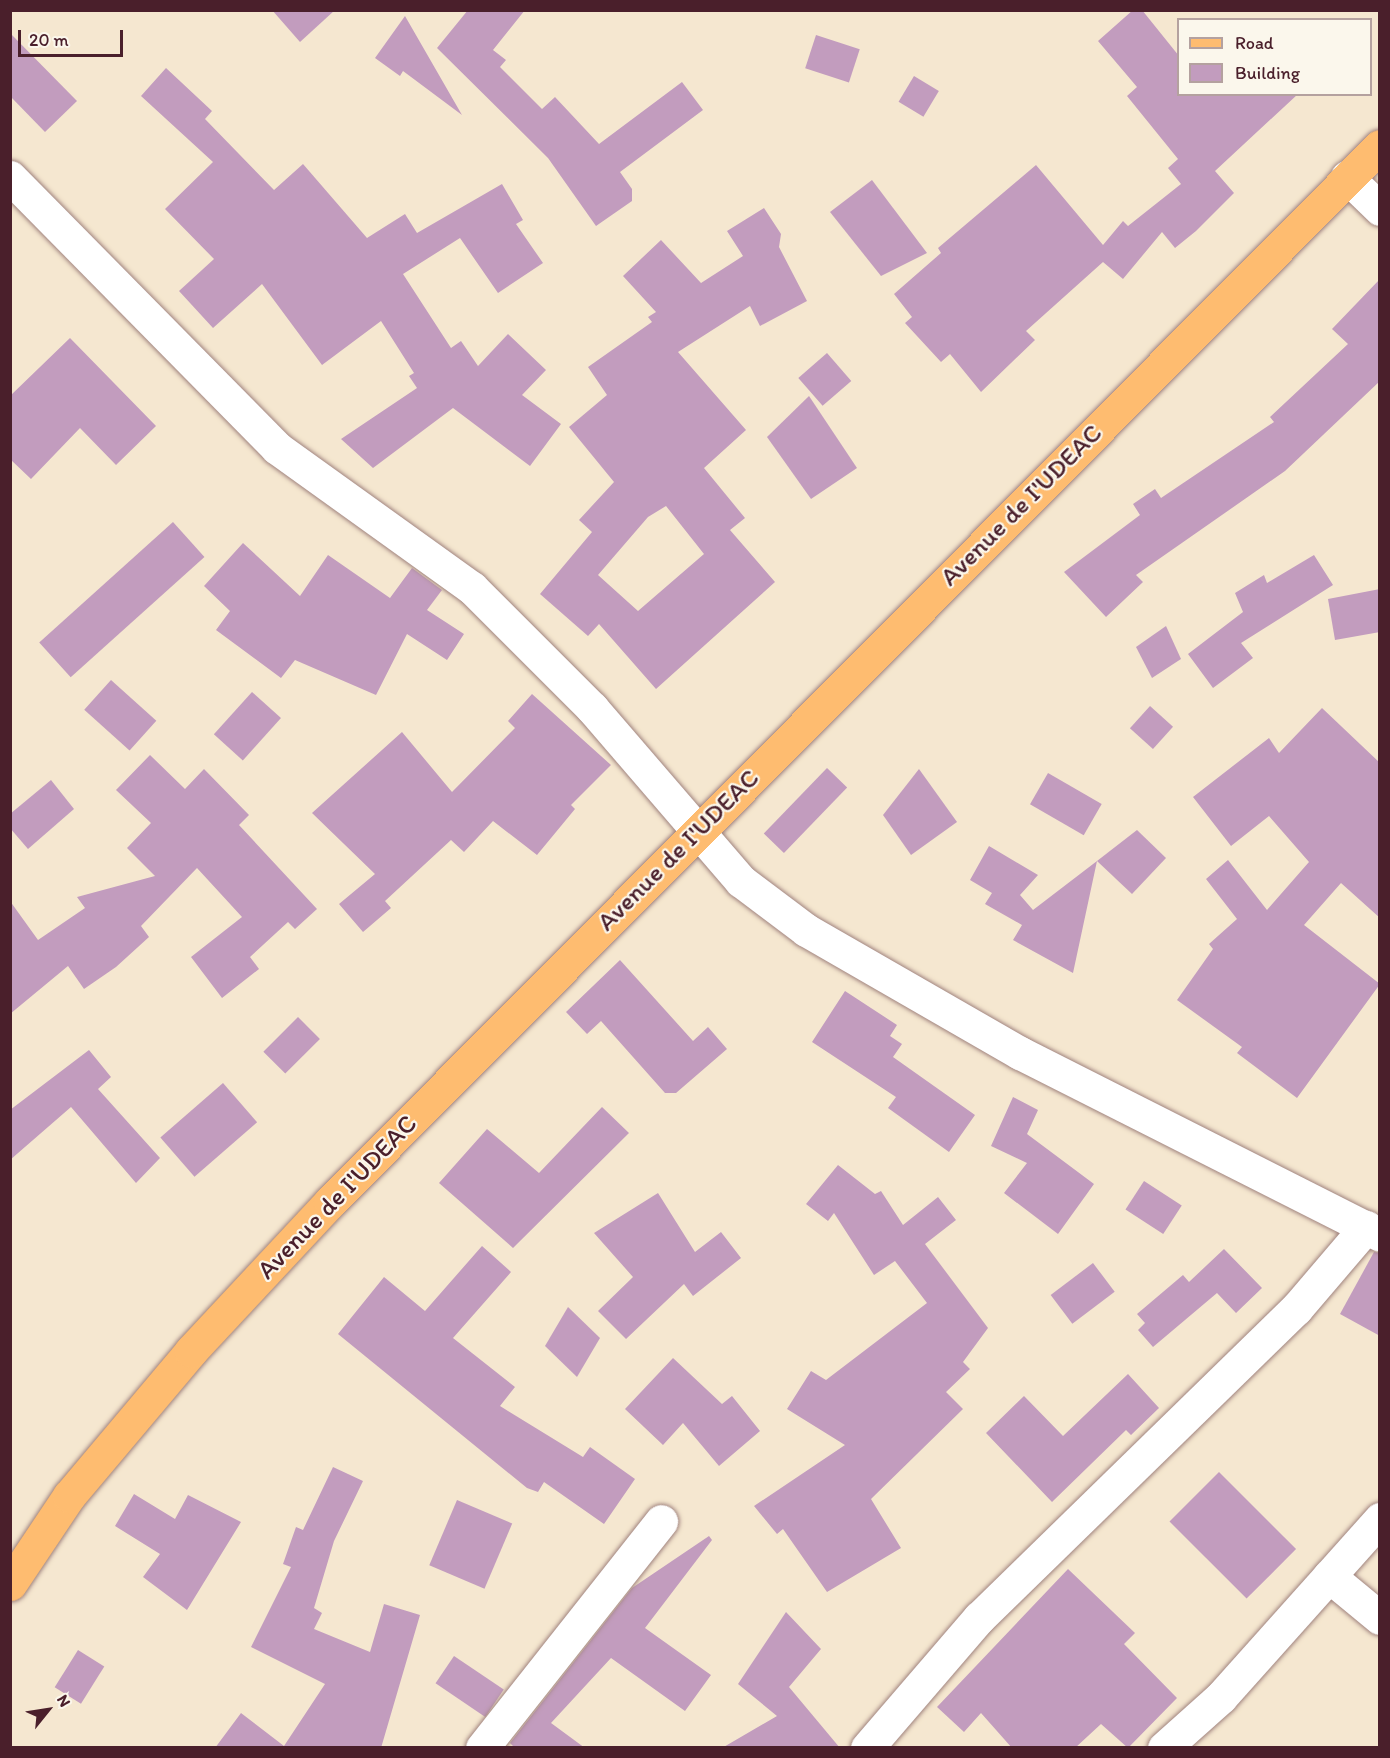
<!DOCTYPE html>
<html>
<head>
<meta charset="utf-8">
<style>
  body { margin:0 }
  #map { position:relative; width:1390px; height:1758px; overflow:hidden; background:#f5e7d0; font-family:Itim,sans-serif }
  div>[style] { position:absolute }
  .building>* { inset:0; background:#c29cbe; transform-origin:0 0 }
  .roads { filter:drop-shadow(0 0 2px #a0837e) drop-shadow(0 0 2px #a0837e) }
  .minor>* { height:33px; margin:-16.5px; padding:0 16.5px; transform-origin:16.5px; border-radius:16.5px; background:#fff }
  .major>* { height:33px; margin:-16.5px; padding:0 16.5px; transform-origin:16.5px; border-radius:16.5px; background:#febc70 }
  span { translate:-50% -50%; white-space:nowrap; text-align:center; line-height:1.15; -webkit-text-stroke:4.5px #fbf7ec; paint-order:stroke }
  .street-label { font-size:26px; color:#4a1f2b }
  .frame { position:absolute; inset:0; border:12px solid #4a1f2b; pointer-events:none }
  .legend { position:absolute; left:1177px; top:18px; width:195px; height:78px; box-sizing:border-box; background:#fbf7ec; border:2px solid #b4a19f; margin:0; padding:8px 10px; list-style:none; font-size:18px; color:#4a1f2b }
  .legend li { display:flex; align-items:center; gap:12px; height:30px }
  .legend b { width:30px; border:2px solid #b4a19f }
  .north { position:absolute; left:18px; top:1680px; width:60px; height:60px; -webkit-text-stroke:4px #fbf7ec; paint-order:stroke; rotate:60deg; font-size:16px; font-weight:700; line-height:24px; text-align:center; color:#4a1f2b }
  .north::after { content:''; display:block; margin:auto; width:21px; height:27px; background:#4a1f2b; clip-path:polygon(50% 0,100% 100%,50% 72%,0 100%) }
  .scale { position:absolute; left:18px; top:30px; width:105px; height:27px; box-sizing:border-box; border:3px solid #4a1f2b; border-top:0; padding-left:8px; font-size:18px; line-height:21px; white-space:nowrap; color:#4a1f2b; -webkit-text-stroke:4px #fbf7ec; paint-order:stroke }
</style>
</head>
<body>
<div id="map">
  <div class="building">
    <i style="clip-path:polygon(272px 10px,335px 10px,300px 42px)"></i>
    <i style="clip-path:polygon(468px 10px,525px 10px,493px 50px,506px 60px,500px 67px,542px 109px,555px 97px,599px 144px,682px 82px,703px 110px,620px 172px,632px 189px,632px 201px,596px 226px,548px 158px,437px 48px)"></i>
    <i style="clip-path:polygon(1133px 10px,1142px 10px,1179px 56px,1179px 94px,1298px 94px,1215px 171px,1234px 193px,1196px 231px,1175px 248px,1162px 232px,1123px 279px,1103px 262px,1026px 331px,1035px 340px,981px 392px,950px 354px,941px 362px,905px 323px,912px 317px,894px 294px,941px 253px,938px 248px,1036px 165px,1103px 245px,1123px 221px,1128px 226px,1181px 184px,1168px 168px,1178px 159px,1127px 96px,1137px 87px,1098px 41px)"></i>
    <i style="clip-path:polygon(405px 16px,462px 115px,403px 71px,400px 76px,375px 58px)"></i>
    <i style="clip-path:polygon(10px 33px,77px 101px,45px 132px,10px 96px)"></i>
    <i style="left:816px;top:35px;width:46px;height:35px;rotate:18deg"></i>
    <i style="clip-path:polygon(166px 68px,212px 111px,205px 119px,274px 190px,303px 164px,367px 238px,405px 214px,417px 233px,502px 184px,523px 220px,516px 224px,543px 263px,498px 293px,460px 238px,403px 274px,451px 348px,461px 341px,478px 366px,508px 334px,546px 370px,522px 395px,561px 424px,530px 466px,453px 408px,373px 468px,341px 439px,417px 388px,409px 376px,414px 373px,381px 321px,322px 365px,262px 284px,213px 328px,179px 291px,214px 259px,165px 209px,213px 162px,141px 96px)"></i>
    <i style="left:914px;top:76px;width:29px;height:30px;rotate:31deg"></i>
    <i style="clip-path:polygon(872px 180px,927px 253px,881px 276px,830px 212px)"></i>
    <i style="clip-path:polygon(evenodd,764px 208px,781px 234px,779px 247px,807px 301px,760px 326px,750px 306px,678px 352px,746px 430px,704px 468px,745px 518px,730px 530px,775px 582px,656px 689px,599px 624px,588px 636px,540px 594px,592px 532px,579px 520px,614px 482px,569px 427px,607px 395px,588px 367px,652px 322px,648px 317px,656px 312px,623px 276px,661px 240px,701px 283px,743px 256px,727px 231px,764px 208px,666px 506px,704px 554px,638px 611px,598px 575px,648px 517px,666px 506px)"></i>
    <i style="clip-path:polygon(1380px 279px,1380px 381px,1285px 471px,1136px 575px,1143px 582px,1106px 617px,1064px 572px,1140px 515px,1133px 504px,1155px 489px,1161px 498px,1274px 422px,1270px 417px,1348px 344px,1332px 329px)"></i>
    <i style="clip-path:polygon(70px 338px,156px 426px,116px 465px,80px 428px,31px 479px,10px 459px,10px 396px)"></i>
    <i style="left:827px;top:353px;width:37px;height:38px;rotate:49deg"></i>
    <i style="clip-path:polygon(809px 396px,857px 468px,811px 499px,767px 437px)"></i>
    <i style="left:173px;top:522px;width:47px;height:180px;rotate:48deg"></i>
    <i style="clip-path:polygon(243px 543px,300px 596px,328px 555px,390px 598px,412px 568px,442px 590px,427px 610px,464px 634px,447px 660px,407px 634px,376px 695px,295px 660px,281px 678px,216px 630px,230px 611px,204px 586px)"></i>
    <i style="clip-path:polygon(1314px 555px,1333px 585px,1241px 643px,1253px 658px,1213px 688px,1188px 654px,1243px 612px,1235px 593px,1264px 575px,1267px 583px)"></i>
    <i style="clip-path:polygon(1380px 589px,1380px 632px,1335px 640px,1328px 599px)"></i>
    <i style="clip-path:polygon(1166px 626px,1181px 659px,1152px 678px,1136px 647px)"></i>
    <i style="left:111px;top:680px;width:61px;height:40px;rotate:42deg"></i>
    <i style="left:252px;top:692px;width:39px;height:57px;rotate:42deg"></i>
    <i style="clip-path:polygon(532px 694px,611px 765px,571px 805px,575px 809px,537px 855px,493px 821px,464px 852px,451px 840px,385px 901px,391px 908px,363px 932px,339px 904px,375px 874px,312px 813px,402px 732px,452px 792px,515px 728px,508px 721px)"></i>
    <i style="left:1150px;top:706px;width:31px;height:30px;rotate:42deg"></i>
    <i style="clip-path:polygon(1322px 708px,1380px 763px,1380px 918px,1341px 883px,1304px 925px,1380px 984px,1297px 1098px,1237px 1053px,1242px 1047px,1177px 1000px,1213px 949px,1209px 944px,1237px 919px,1206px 879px,1228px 860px,1267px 910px,1309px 862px,1269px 816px,1231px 846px,1193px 797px,1269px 738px,1279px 753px)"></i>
    <i style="clip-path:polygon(150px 755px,185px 789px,204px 769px,249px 815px,239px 825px,317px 909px,295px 929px,288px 922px,250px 957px,259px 969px,222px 998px,191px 957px,242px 917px,197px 868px,141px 926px,149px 937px,116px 967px,84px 989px,68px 966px,10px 1014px,10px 901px,38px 940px,85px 908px,77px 897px,155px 876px,127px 848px,151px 823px,116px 790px)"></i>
    <i style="left:827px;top:768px;width:28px;height:91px;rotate:44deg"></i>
    <i style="clip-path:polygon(919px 769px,957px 822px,911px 855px,883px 815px)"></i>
    <i style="left:1048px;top:773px;width:62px;height:36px;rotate:30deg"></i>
    <i style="clip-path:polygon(51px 780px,74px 809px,28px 849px,10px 828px,10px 814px)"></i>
    <i style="clip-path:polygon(1137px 830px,1166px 858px,1132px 894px,1097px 861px)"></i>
    <i style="clip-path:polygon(989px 846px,1038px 875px,1020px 895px,1033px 910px,1097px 861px,1073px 973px,1013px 940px,1022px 925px,985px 904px,992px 893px,970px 880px)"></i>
    <i style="clip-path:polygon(620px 960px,693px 1041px,708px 1027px,727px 1049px,676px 1093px,665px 1093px,601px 1021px,587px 1034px,566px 1012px)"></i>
    <i style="clip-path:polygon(845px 991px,897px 1025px,890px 1036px,902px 1044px,893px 1057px,975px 1115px,949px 1152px,888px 1108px,896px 1097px,812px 1042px)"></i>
    <i style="left:298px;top:1017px;width:31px;height:49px;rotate:45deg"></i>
    <i style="clip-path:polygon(89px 1050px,111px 1077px,98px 1089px,160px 1158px,136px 1183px,71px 1107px,10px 1160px,10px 1110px)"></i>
    <i style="left:223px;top:1083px;width:52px;height:83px;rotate:49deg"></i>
    <i style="clip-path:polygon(1013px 1097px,1038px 1110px,1027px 1134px,1094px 1184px,1058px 1234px,1004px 1193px,1027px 1163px,991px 1146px)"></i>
    <i style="clip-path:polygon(602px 1107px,629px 1133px,513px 1248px,439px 1183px,487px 1129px,539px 1173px)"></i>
    <i style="clip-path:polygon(838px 1165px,875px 1194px,881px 1191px,903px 1225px,938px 1197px,956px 1220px,925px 1244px,988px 1328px,963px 1362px,970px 1369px,946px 1392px,963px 1409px,871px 1499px,901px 1548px,827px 1592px,783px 1529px,777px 1534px,754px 1506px,845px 1445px,787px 1409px,811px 1371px,826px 1380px,927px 1303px,895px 1261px,874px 1275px,834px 1213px,828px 1221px,806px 1204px)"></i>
    <i style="left:1144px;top:1181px;width:45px;height:34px;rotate:33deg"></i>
    <i style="clip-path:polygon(658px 1193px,695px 1252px,721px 1232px,741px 1258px,693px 1296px,684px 1284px,626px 1339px,598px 1311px,633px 1277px,594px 1233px)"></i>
    <i style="clip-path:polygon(482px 1246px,511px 1272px,453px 1338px,515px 1387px,500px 1406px,583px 1457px,590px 1447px,635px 1479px,604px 1524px,544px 1482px,538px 1492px,527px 1488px,338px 1334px,384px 1277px,425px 1311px)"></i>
    <i style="clip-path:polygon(1224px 1249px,1262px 1288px,1236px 1313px,1217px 1293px,1153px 1347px,1138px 1330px,1145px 1323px,1137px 1314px,1183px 1275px,1189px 1282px)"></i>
    <i style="clip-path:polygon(1374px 1252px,1380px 1253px,1380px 1336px,1340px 1314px)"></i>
    <i style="left:1093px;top:1263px;width:36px;height:53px;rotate:53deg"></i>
    <i style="clip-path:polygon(568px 1307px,600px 1338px,577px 1377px,545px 1346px)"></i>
    <i style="clip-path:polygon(673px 1358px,722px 1404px,732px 1396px,760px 1431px,719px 1466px,683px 1423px,663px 1445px,625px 1409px)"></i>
    <i style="clip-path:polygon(1128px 1374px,1159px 1408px,1131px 1435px,1126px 1430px,1052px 1502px,986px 1433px,1024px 1396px,1063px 1436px)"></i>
    <i style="clip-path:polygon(333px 1467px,363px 1481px,334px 1541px,314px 1608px,322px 1613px,314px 1629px,370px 1652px,384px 1604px,420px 1615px,381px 1748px,215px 1748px,241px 1713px,284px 1746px,325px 1684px,251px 1647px,291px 1567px,283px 1564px,296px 1527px,303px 1530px)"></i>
    <i style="left:1219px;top:1472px;width:109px;height:70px;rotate:45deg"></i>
    <i style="clip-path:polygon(134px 1494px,175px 1519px,188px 1495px,241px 1522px,187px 1610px,143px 1577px,160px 1554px,115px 1526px)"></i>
    <i style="left:457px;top:1500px;width:60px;height:71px;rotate:23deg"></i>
    <i style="clip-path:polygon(709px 1536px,712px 1540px,645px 1628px,711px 1675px,685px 1711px,611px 1658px,551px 1723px,585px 1748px,515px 1748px,510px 1743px,632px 1588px)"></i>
    <i style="clip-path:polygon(1068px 1569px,1135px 1633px,1124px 1644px,1177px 1698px,1128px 1748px,1101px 1724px,1075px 1748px,1012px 1748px,981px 1713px,964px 1732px,937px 1707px)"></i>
    <i style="clip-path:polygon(786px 1612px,821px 1649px,789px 1687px,840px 1748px,722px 1748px,777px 1716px,738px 1684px)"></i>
    <i style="left:78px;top:1650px;width:31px;height:44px;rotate:32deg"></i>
    <i style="left:454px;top:1656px;width:60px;height:33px;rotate:34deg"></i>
  </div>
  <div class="roads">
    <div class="minor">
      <i style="left:10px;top:177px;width:380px;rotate:45.4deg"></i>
      <i style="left:277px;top:448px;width:240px;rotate:35.7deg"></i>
      <i style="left:472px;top:588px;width:170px;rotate:45deg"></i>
      <i style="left:592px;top:708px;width:228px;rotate:49.3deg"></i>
      <i style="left:741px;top:881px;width:81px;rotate:37deg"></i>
      <i style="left:806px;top:930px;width:247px;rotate:29.9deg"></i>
      <i style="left:1020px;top:1053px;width:403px;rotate:26.8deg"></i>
      <i style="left:1347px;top:177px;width:46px;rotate:44.1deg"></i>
      <i style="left:1329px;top:1576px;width:66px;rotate:39.5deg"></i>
      <i style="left:482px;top:1748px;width:289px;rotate:-51.7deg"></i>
      <i style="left:867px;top:1748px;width:172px;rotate:-49.3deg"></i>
      <i style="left:979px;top:1618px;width:443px;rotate:-44.3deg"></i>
      <i style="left:1296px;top:1309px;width:108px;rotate:-49.5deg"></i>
      <i style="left:1164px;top:1748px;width:76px;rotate:-41.8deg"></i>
      <i style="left:1221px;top:1697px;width:239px;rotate:-48.2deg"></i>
    </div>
    <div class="major">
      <i style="left:10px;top:1584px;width:106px;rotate:-56.2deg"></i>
      <i style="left:69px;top:1496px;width:189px;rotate:-49.9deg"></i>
      <i style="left:191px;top:1351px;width:204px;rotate:-47deg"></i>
      <i style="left:330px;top:1202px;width:1489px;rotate:-45.16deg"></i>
    </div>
  </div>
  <div class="street-label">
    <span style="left:1021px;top:505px;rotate:-45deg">Avenue de I'UDEAC</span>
    <span style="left:678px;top:850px;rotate:-45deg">Avenue de I'UDEAC</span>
    <span style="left:337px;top:1197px;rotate:-46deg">Avenue de I'UDEAC</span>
  </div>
  <div class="frame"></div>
  <ul class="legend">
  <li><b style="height:8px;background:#febc70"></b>Road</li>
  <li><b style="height:16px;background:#c29cbe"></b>Building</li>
  </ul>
  <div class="north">N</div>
  <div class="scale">20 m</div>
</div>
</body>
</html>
